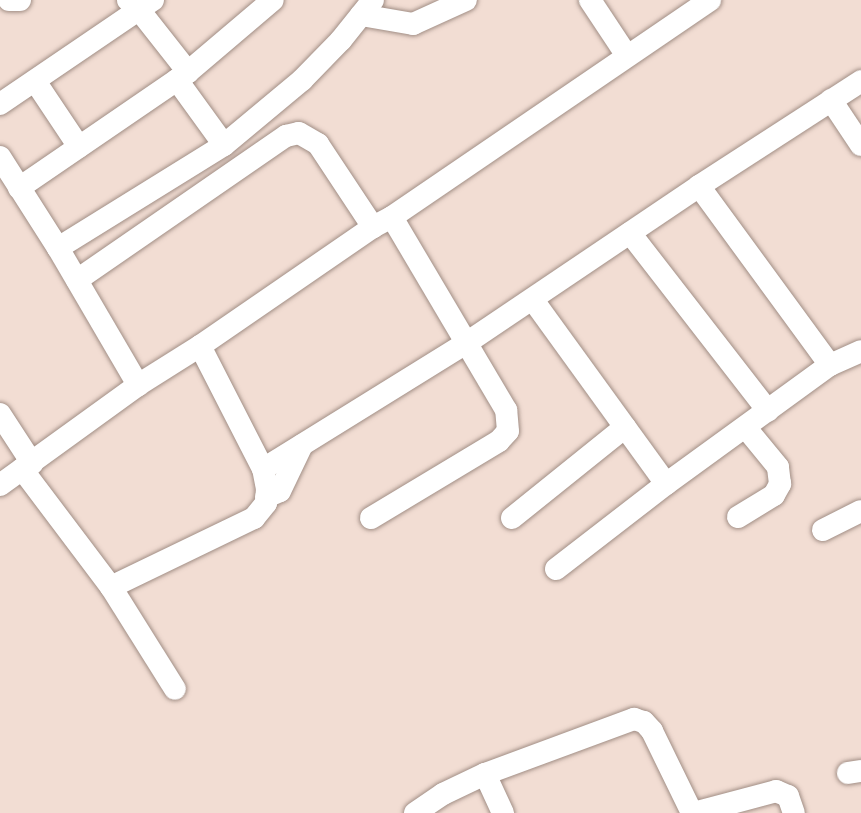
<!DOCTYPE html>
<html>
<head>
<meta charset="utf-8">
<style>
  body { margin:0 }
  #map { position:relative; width:861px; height:813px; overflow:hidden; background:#f2ddd3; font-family:"Roboto Condensed",sans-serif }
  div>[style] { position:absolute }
  .roads { filter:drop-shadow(0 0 2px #a18e85) drop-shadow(0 0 2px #a18e85) }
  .minor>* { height:22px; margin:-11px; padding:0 11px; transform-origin:11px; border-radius:11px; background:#fff }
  span { translate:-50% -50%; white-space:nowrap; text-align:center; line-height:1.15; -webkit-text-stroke:4.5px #fcebe3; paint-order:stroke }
</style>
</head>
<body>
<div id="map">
  <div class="roads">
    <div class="minor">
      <i style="left:9px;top:0;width:11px"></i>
      <i style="left:128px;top:0;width:16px;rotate:43deg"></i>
      <i style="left:140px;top:11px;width:78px;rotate:51.8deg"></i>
      <i style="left:188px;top:72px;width:14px;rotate:144deg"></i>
      <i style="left:177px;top:80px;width:80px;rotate:54.1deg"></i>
      <i style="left:590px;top:0;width:67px;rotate:56.5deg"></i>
      <i style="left:361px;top:15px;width:53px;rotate:9.8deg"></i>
      <i style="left:413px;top:24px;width:58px;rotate:-24.4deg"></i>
      <i style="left:188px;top:72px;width:111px;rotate:-40.3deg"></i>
      <i style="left:35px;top:81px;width:79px;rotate:56.3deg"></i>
      <i style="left:831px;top:100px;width:54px;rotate:56.3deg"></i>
      <i style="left:0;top:104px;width:185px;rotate:-34.2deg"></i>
      <i style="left:0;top:157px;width:108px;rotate:57.5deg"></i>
      <i style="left:58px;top:248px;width:195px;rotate:-31.8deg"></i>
      <i style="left:224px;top:145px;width:102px;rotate:-39.8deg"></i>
      <i style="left:302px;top:80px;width:56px;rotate:-45.7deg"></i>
      <i style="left:341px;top:40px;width:51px;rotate:-51.3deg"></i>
      <i style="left:699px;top:186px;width:222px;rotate:53.8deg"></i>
      <i style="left:19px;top:188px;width:191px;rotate:-34.4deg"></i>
      <i style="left:630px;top:233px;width:225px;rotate:52.2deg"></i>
      <i style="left:58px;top:248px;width:159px;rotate:59.7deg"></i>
      <i style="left:77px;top:280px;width:254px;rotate:-34.6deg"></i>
      <i style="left:286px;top:136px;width:13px;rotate:-13deg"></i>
      <i style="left:299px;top:133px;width:22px;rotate:30deg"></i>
      <i style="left:318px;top:144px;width:100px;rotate:56.5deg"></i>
      <i style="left:533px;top:300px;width:227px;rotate:54.1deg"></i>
      <i style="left:0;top:414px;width:59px;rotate:56.9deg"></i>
      <i style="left:22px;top:469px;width:148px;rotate:53deg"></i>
      <i style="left:111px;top:587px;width:120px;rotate:57.9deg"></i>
      <i style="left:263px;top:469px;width:241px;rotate:-31.8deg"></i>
      <i style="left:468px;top:342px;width:279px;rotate:-34deg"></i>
      <i style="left:699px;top:186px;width:193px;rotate:-32.9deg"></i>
      <i style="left:0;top:485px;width:170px;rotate:-35.9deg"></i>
      <i style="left:138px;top:385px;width:73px;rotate:-32.2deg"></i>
      <i style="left:200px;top:346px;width:210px;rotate:-34.5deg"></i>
      <i style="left:373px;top:227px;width:21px;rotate:-28deg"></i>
      <i style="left:392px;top:217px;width:385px;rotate:-34.3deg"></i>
      <i style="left:266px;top:497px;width:15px;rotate:-23deg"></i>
      <i style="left:280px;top:491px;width:51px;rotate:-64.4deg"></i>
      <i style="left:738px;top:517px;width:42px;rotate:-31.4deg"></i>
      <i style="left:774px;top:495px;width:13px;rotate:-61deg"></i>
      <i style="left:780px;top:484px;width:17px;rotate:-97deg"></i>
      <i style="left:778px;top:467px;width:50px;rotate:-129.4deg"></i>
      <i style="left:371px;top:518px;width:149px;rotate:-31deg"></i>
      <i style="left:499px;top:441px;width:13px;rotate:-48deg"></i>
      <i style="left:508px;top:431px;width:21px;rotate:-95deg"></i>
      <i style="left:506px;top:410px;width:224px;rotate:-120.6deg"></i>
      <i style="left:512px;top:518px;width:145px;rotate:-38.8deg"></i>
      <i style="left:823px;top:530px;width:42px;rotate:-26.6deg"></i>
      <i style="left:556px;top:569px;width:139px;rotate:-37.7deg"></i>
      <i style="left:666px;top:484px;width:203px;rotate:-36deg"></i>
      <i style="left:830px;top:365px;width:34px;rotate:-24deg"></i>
      <i style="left:111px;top:587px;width:159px;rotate:-25.8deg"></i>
      <i style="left:254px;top:518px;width:19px;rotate:-51deg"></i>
      <i style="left:266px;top:503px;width:14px;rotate:-86deg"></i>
      <i style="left:267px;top:489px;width:20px;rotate:-101deg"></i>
      <i style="left:263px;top:469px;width:138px;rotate:-117.1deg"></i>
      <i style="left:848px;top:773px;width:13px;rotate:-9deg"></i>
      <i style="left:485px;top:774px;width:43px;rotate:65.2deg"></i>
      <i style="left:415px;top:813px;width:34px;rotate:-34deg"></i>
      <i style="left:443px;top:794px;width:47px;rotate:-25.5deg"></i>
      <i style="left:485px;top:774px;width:159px;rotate:-20.3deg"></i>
      <i style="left:634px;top:719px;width:10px;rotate:17deg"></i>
      <i style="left:644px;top:722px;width:12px;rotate:48deg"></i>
      <i style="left:652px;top:731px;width:91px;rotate:64deg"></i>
      <i style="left:694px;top:813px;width:85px;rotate:-15deg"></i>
      <i style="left:776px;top:791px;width:13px;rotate:23deg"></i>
      <i style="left:788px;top:796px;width:18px;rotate:71deg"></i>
    </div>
  </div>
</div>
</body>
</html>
